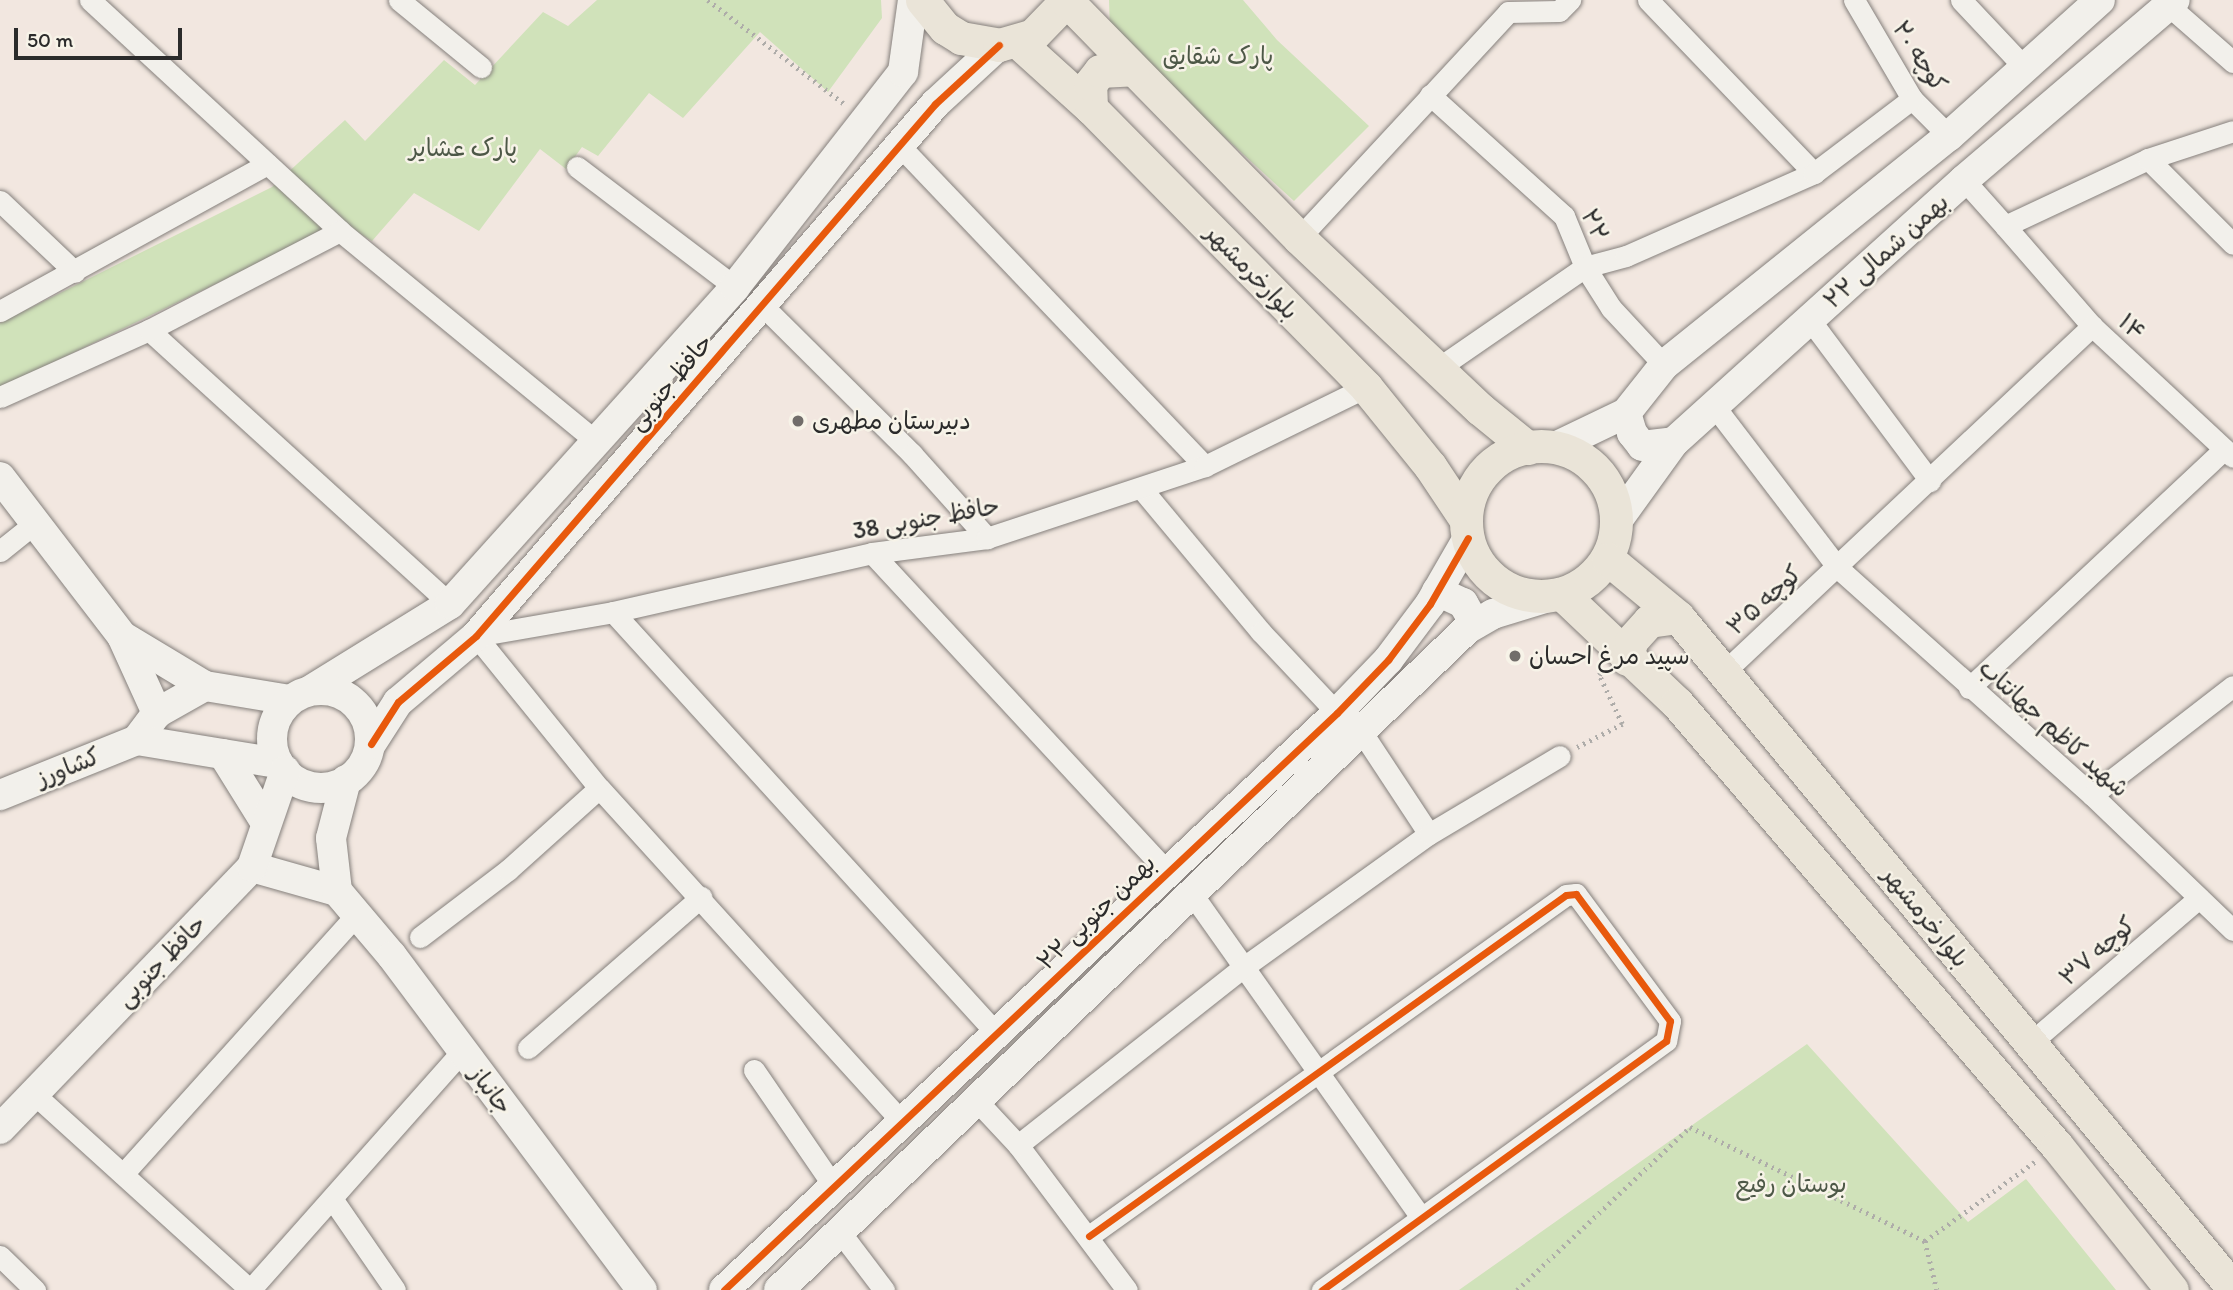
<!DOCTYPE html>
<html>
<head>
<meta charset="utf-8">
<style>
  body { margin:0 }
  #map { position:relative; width:2233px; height:1290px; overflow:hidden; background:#f2e7e0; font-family:Itim,"Playpen Sans Arabic",sans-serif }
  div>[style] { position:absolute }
  .green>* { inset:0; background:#d0e2ba }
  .path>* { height:4.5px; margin-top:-2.25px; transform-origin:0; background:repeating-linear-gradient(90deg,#aeaca9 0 2px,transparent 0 7px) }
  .roads { filter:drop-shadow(0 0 2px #85807c) drop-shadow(0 0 2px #85807c) }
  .street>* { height:21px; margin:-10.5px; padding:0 10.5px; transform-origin:10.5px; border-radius:10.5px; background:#f2f0eb }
  .secondary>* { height:30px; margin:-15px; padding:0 15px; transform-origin:15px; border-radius:15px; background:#f2f0eb }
  .secondary>.ring { margin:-15px; padding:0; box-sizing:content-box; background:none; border:30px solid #f2f0eb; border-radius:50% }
  .primary>* { height:33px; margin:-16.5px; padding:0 16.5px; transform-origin:16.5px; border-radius:16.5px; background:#eae4d8 }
  .primary>.ring { margin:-16.5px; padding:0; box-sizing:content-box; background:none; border:33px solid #eae4d8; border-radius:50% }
  .cycleway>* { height:7px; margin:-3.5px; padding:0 3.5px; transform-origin:3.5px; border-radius:3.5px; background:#e8590c }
  .dots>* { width:19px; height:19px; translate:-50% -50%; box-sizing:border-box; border:4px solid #f7f3e8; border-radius:50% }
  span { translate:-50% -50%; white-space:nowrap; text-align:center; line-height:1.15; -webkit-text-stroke:5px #f7f3e8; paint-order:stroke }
  .park-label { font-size:24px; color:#4d5847 }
  .street-label { font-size:24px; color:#2b2b2b }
  .poi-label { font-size:24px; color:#2b2b2b }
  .left { translate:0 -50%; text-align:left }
  .scale { position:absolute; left:14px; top:28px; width:168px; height:32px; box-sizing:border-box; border:4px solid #2b2b2b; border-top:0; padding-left:9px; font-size:21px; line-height:24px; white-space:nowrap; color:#2b2b2b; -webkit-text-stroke:5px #f7f3e8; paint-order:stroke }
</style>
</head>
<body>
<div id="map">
  <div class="green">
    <i style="clip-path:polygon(597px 0,881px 0,882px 18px,828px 92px,760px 32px,683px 118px,649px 93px,598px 156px,582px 147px,566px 169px,540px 149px,479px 231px,414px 193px,372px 241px,342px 223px,0 388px,0 323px,272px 187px,345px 120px,365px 141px,444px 60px,475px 85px,543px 12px,568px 26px)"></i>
    <i style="clip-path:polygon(1109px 0,1243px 0,1277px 40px,1369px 126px,1294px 201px,1110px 32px)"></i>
    <i style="clip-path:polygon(1807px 1044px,1968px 1222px,2026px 1179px,2116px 1290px,1459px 1290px)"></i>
  </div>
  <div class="path">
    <i style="left:708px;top:0;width:173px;rotate:37.3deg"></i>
    <i style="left:1577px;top:747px;width:51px;rotate:-27.1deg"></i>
    <i style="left:1622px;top:724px;width:54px;rotate:-115.1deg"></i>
    <i style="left:1599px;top:675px;width:7px;rotate:-56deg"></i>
    <i style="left:1925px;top:1241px;width:137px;rotate:-35.8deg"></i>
    <i style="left:1925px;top:1241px;width:50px;rotate:76.2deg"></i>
    <i style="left:1517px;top:1290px;width:238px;rotate:-43.3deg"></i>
    <i style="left:1690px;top:1127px;width:261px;rotate:25.9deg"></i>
  </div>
  <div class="roads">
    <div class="street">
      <i style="left:90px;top:0;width:340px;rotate:42.7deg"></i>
      <i style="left:340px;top:231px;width:328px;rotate:39.4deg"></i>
      <i style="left:399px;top:0;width:106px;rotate:39.3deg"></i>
      <i style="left:1648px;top:0;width:240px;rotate:46.2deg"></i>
      <i style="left:1854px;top:0;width:115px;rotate:59.6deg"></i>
      <i style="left:1912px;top:99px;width:52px;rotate:45deg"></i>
      <i style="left:1961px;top:0;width:93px;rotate:46.7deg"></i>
      <i style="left:2169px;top:6px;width:85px;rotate:41.2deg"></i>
      <i style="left:1430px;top:95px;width:181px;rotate:42.1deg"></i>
      <i style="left:1564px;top:216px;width:55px;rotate:67.6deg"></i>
      <i style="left:1585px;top:267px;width:49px;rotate:57.6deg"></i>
      <i style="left:1611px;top:308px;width:78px;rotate:47.1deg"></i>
      <i style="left:900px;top:146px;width:442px;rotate:46.4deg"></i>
      <i style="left:2148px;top:159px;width:120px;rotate:45deg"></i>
      <i style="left:577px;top:167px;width:198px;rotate:37.2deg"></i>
      <i style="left:1964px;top:180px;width:62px;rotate:48.3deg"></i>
      <i style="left:2005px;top:226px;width:158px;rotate:-25.1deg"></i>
      <i style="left:2148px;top:159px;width:89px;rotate:-18.2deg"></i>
      <i style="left:0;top:201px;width:103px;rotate:43.4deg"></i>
      <i style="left:2005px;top:226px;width:133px;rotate:49deg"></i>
      <i style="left:2092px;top:326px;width:192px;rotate:42.9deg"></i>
      <i style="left:1299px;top:238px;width:308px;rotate:-47.2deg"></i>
      <i style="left:1508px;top:12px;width:51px;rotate:-1.1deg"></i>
      <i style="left:1559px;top:11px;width:16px;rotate:-45deg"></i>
      <i style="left:761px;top:304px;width:213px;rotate:44.8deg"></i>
      <i style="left:912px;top:454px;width:113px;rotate:48.2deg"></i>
      <i style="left:0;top:311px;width:305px;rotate:-28.8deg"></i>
      <i style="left:1810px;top:320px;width:201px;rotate:53.3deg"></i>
      <i style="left:149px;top:330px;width:407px;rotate:42.3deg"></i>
      <i style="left:1437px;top:369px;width:180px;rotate:-34.6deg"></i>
      <i style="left:1585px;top:267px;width:42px;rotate:-15deg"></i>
      <i style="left:1626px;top:256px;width:206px;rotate:-23.8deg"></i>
      <i style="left:1814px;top:173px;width:123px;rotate:-37.1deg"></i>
      <i style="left:0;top:397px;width:163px;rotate:-24.2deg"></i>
      <i style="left:149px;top:330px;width:215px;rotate:-27.4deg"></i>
      <i style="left:1715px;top:407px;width:203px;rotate:52.6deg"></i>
      <i style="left:1838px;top:568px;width:341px;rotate:41.8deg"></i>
      <i style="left:2092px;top:795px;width:195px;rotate:43.8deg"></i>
      <i style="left:1141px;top:488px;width:187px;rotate:50.2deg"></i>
      <i style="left:1261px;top:632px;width:111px;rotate:46.8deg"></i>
      <i style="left:0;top:551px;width:45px;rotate:-38.7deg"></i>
      <i style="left:872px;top:553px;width:433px;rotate:47.2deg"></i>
      <i style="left:613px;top:612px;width:571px;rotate:47.7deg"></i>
      <i style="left:1725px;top:671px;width:504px;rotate:-43.23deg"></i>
      <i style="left:1969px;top:688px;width:349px;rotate:-43.1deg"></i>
      <i style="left:1361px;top:731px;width:123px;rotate:56.6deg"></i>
      <i style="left:2092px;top:795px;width:178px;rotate:-37.7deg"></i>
      <i style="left:1192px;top:894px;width:396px;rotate:54.7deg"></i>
      <i style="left:420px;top:937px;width:111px;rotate:-37.3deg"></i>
      <i style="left:508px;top:870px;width:122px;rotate:-42deg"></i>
      <i style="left:2029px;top:1044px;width:224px;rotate:-40.7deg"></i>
      <i style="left:528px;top:1048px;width:230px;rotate:-41.1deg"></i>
      <i style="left:754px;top:1070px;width:142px;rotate:55.6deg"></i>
      <i style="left:33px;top:1093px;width:293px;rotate:42.2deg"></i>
      <i style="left:250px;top:1290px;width:319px;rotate:-48.4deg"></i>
      <i style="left:977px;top:1101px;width:60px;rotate:47deg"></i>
      <i style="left:1018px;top:1145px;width:181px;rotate:53.1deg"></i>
      <i style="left:903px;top:1123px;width:452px;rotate:-132.2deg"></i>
      <i style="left:599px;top:788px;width:196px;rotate:-129deg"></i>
      <i style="left:476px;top:636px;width:139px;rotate:-9.9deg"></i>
      <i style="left:613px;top:612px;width:266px;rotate:-12.8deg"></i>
      <i style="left:872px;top:553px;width:116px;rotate:-7.4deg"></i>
      <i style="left:987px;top:538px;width:230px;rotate:-18.3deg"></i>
      <i style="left:1205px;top:466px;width:179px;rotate:-26.1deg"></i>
      <i style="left:1018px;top:1145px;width:284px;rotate:-38.3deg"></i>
      <i style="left:1241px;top:969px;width:231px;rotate:-35.7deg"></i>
      <i style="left:1429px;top:834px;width:152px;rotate:-30.8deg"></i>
      <i style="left:123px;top:1174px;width:350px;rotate:-48deg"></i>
      <i style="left:333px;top:1200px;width:109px;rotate:55.4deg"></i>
      <i style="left:840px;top:1232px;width:73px;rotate:52.8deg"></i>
      <i style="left:1089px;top:1236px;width:586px;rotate:-35.56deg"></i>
      <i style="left:1566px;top:895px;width:10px;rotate:-6deg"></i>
      <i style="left:1576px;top:894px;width:158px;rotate:53.5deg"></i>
      <i style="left:1670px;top:1021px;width:20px;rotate:101deg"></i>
      <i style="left:1666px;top:1041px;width:425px;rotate:144.1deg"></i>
      <i style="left:0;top:1256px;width:49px;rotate:44.2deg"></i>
    </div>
    <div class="secondary">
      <i style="left:1626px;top:413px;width:21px;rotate:73deg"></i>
      <i style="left:1632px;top:433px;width:16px;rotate:52deg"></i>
      <i style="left:1642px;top:446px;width:32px;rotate:-7deg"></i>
      <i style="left:1553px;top:448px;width:81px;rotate:-25.6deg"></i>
      <i style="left:1626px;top:413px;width:61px;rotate:-51.6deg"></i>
      <i style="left:1664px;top:365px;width:366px;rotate:-38.8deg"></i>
      <i style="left:1949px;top:136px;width:203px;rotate:-42deg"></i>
      <i style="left:0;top:477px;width:200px;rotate:52.5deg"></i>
      <i style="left:122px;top:636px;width:85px;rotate:65.6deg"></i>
      <i style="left:157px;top:713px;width:34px;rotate:127deg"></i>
      <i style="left:137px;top:740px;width:148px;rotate:158.1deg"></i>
      <i style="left:1617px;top:521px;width:97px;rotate:-54.2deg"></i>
      <i style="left:1674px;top:442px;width:391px;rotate:-42.1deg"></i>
      <i style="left:1964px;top:180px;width:277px;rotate:-40.5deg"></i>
      <i style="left:1437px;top:591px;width:29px;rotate:25deg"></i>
      <i style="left:1463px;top:603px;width:24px;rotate:60deg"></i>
      <i style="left:122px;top:636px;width:97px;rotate:31.1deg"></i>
      <i style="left:205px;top:686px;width:86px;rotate:9.4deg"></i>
      <i style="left:311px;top:690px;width:163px;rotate:-31.7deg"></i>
      <i style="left:450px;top:604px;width:426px;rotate:-48deg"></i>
      <i style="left:735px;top:287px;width:273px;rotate:-52deg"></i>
      <i style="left:903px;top:72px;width:73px;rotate:-82.1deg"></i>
      <i class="ring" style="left:272px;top:690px;width:68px;height:68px"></i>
      <i style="left:157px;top:713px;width:55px;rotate:-29.4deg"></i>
      <i style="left:137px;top:740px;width:143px;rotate:9.3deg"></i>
      <i style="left:371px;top:744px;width:50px;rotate:-57.3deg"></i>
      <i style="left:398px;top:702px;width:102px;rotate:-40.2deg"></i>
      <i style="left:476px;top:636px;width:703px;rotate:-49.21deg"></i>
      <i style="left:935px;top:104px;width:87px;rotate:-42.7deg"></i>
      <i style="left:223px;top:754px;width:81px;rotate:58.1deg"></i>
      <i style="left:252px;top:867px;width:88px;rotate:15.8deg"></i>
      <i style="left:337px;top:891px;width:85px;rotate:49.8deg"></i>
      <i style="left:392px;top:956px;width:417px;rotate:53.2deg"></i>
      <i style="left:337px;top:891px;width:53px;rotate:-96.5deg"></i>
      <i style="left:331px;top:838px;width:60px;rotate:-75.5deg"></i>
      <i style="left:0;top:1129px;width:364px;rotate:-46.1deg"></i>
      <i style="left:252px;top:867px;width:102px;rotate:-71deg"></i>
      <i style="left:724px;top:1290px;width:842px;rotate:-43.27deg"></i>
      <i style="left:1337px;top:713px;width:74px;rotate:-46.1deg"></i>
      <i style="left:1388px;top:660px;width:70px;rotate:-53.1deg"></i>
      <i style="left:1430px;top:604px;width:76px;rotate:-60.1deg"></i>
      <i style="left:779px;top:1290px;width:954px;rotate:-43.85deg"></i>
      <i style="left:1467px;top:629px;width:30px;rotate:-30deg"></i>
      <i style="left:1493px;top:614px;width:58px;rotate:-17.2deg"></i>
    </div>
    <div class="primary">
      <i style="left:922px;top:0;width:36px;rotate:51deg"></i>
      <i style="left:945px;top:28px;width:19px;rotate:32deg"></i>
      <i style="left:961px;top:38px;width:39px;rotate:10deg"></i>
      <i style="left:999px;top:45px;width:35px;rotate:-16deg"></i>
      <i style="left:1033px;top:35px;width:49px;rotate:-45.8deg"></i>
      <i style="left:1066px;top:0;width:333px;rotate:45.6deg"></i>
      <i style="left:1299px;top:238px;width:249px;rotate:43.4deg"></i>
      <i style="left:1480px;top:409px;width:62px;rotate:39.1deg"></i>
      <i style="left:1018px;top:42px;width:98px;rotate:42.1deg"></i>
      <i style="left:1091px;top:108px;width:392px;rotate:45.4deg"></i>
      <i style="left:1366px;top:387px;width:102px;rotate:51deg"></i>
      <i style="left:1430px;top:466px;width:65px;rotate:56.3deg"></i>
      <i style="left:1091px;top:108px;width:24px;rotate:-92deg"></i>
      <i style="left:1090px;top:84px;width:16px;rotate:-52deg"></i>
      <i style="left:1100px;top:71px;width:33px;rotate:-3deg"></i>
      <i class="ring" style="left:1466px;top:446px;width:117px;height:117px"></i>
      <i style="left:1608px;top:559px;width:91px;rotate:39.6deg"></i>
      <i style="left:1678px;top:617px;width:871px;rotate:50.41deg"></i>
      <i style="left:1562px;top:594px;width:158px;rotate:43.5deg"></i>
      <i style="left:1677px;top:703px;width:584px;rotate:49.38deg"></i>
      <i style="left:2057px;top:1146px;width:184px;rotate:51.4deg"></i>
      <i style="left:1627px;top:659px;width:18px;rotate:-77deg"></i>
      <i style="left:1631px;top:641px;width:27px;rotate:-48deg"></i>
      <i style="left:1649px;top:621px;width:29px;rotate:-8deg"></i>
    </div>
  </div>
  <div class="cycleway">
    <i style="left:371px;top:744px;width:50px;rotate:-57.3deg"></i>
    <i style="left:398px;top:702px;width:102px;rotate:-40.2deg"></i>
    <i style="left:476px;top:636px;width:703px;rotate:-49.21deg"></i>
    <i style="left:935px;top:104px;width:87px;rotate:-42.7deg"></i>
    <i style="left:1089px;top:1236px;width:586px;rotate:-35.56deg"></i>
    <i style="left:1566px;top:895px;width:10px;rotate:-6deg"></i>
    <i style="left:1576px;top:894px;width:158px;rotate:53.5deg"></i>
    <i style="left:1670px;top:1021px;width:20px;rotate:101deg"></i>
    <i style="left:1666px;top:1041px;width:425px;rotate:144.1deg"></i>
    <i style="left:724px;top:1290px;width:842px;rotate:-43.27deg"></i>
    <i style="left:1337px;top:713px;width:74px;rotate:-46.1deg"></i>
    <i style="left:1388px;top:660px;width:70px;rotate:-53.1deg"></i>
    <i style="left:1430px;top:604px;width:76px;rotate:-60.1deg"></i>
  </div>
  <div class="dots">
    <i style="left:798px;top:421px;background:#716d6a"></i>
    <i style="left:1515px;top:656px;background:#716d6a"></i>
  </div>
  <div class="park-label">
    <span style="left:1218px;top:56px">پارک شقایق</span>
    <span style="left:463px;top:148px">پارک عشایر</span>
    <span style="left:1791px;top:1184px">بوستان رفیع</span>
  </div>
  <div class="street-label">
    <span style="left:1920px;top:56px;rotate:57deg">کوچه ۲۰</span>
    <span style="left:1595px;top:225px;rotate:64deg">۲۲</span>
    <span style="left:1886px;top:251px;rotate:-42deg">۲۲ بهمن شمالی</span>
    <span style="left:1252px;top:272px;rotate:46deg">بلوارخرمشهر</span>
    <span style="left:2132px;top:327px;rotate:43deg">۱۴</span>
    <span style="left:670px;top:382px;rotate:-50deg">حافظ جنوبی</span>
    <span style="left:926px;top:518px;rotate:-10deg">حافظ جنوبی 38</span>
    <span style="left:1764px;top:600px;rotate:-42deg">کوچه ۳۵</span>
    <span style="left:2054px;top:728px;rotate:42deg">شهید کاظم جهانتاب</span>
    <span style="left:68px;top:767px;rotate:-22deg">کشاورز</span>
    <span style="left:1096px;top:912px;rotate:-44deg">۲۲ بهمن جنوبی</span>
    <span style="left:1926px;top:917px;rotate:51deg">بلوارخرمشهر</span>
    <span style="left:2097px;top:951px;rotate:-41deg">کوچه ۳۷</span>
    <span style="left:161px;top:961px;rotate:-46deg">حافظ جنوبی</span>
    <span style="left:491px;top:1090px;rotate:53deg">جانباز</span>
  </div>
  <div class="poi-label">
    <span class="left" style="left:812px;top:421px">دبیرستان مطهری</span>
    <span class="left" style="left:1529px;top:656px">سپید مرغ احسان</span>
  </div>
  <div class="scale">50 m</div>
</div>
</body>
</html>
